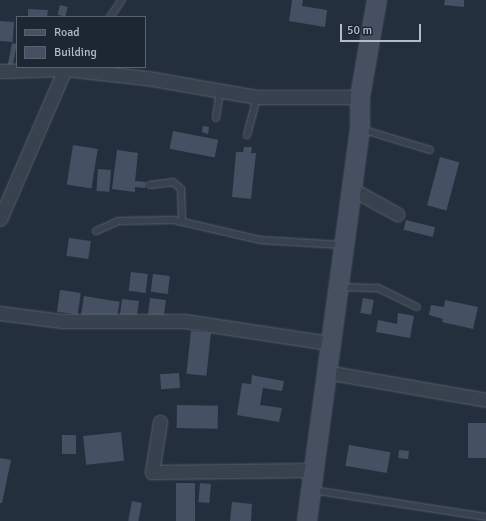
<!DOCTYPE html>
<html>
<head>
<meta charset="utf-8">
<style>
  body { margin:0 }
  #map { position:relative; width:486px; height:521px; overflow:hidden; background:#242f3e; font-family:Signika,sans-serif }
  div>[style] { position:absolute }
  .building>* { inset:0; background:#455162; transform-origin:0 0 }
  .roads { filter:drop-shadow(0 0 1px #565f6c) drop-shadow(0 0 1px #565f6c) }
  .service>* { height:6px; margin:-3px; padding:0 3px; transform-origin:3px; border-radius:3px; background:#38414e }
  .minor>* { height:13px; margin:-6.5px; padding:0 6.5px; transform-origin:6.5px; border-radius:6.5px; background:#38414e }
  .secondary>* { height:18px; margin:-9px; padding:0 9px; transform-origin:9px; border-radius:9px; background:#465061 }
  span { translate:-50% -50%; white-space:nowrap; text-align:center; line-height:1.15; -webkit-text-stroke:3px #1d2633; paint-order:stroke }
  .legend { position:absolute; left:16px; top:16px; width:130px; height:52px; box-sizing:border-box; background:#1d2633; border:1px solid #59626f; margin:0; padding:5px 7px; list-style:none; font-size:12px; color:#b4bcc9 }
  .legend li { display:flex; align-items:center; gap:8px; height:20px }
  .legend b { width:20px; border:1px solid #59626f }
  .scale { position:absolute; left:340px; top:24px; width:81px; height:18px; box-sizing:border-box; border:2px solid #b4bcc9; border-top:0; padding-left:5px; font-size:12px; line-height:14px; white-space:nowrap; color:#b4bcc9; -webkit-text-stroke:3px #1d2633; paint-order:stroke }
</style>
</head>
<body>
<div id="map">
  <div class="building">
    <i style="clip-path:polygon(292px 0,303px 0,302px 6px,327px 10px,325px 27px,289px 21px)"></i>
    <i style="clip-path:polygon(445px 0,464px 0,464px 7px,444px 5px)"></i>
    <i style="left:60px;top:5px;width:8px;height:10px;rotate:14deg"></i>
    <i style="clip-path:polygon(28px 9px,48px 10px,47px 17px,28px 17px)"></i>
    <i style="left:0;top:21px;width:14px;height:20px;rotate:4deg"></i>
    <i style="left:12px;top:43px;width:5px;height:22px;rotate:11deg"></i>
    <i style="clip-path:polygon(203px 126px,209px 127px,208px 134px,202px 132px)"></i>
    <i style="left:173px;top:131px;width:46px;height:18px;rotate:11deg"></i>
    <i style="left:73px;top:145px;width:25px;height:40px;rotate:9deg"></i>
    <i style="clip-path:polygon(244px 147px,252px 147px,251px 153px,256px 153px,251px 199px,232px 197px,236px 152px,243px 152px)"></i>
    <i style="clip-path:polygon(117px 150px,138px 153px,135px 181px,146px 182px,145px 188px,135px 187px,135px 192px,112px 189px)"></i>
    <i style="left:440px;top:157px;width:20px;height:50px;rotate:15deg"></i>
    <i style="left:98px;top:169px;width:13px;height:22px;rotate:4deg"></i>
    <i style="left:406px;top:220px;width:30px;height:10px;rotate:14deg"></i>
    <i style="left:69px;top:238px;width:22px;height:18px;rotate:8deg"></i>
    <i style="left:131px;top:272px;width:17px;height:19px;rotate:7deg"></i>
    <i style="left:153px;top:274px;width:17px;height:18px;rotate:7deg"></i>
    <i style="left:60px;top:290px;width:21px;height:22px;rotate:8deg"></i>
    <i style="left:84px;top:296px;width:36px;height:19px;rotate:9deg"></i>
    <i style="left:150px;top:298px;width:16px;height:19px;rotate:7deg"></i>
    <i style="left:363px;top:298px;width:11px;height:15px;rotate:10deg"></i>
    <i style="left:122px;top:299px;width:17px;height:18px;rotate:7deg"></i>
    <i style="clip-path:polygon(445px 300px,478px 307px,473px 329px,442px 322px,443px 319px,429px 315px,431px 305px,444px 307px)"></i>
    <i style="clip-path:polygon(398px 313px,414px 316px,410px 338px,376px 332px,378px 320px,397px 324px)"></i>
    <i style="left:191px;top:331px;width:20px;height:43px;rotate:6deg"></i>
    <i style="left:179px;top:373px;width:15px;height:19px;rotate:86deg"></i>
    <i style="clip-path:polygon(252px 375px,284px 381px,282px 391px,263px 388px,260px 405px,282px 408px,279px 422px,237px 415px,242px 383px,251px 384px)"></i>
    <i style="left:177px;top:405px;width:41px;height:23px;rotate:1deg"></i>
    <i style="left:468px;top:423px;width:18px;height:35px"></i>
    <i style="left:121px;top:432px;width:29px;height:38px;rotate:84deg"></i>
    <i style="left:62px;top:435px;width:14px;height:19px"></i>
    <i style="left:349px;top:445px;width:42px;height:21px;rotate:10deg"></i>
    <i style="left:399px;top:450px;width:10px;height:8px;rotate:6deg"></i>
    <i style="clip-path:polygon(0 458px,11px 460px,2px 503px,0 503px)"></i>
    <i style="left:176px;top:483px;width:19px;height:38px"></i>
    <i style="left:200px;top:483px;width:11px;height:19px;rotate:5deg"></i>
    <i style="left:132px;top:501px;width:10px;height:20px;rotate:11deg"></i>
    <i style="clip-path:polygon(232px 502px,252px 504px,251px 521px,230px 521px)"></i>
  </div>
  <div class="roads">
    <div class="service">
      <i style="left:110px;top:17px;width:21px;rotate:-55deg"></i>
      <i style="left:216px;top:118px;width:27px;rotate:-82deg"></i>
      <i style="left:361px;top:129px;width:72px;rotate:16.9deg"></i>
      <i style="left:247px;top:135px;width:39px;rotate:-75deg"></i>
      <i style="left:150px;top:185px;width:23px;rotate:-7deg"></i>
      <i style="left:173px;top:182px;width:11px;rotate:41deg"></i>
      <i style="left:181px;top:189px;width:33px;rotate:88deg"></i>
      <i style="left:96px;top:231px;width:24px;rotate:-24deg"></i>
      <i style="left:118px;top:221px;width:56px;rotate:-1deg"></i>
      <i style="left:174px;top:220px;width:88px;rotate:13.1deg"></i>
      <i style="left:260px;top:240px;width:82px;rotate:3.5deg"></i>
      <i style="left:340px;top:287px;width:38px;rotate:2deg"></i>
      <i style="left:378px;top:288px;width:43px;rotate:26deg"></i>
      <i style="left:312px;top:490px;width:176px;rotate:8.8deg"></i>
    </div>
    <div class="minor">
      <i style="left:0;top:71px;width:65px;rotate:-1.8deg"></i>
      <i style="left:65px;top:69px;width:82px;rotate:6.3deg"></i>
      <i style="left:147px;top:78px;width:112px;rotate:9.8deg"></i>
      <i style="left:257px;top:97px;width:103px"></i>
      <i style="left:350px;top:188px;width:54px;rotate:29deg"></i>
      <i style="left:0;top:219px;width:163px;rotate:-66.6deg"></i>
      <i style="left:0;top:313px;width:63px;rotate:7.4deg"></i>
      <i style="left:62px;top:321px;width:122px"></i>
      <i style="left:184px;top:321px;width:147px;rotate:8.6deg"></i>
      <i style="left:326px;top:372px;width:162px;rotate:9.9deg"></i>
      <i style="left:160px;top:422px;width:51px;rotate:99.1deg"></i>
      <i style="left:152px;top:472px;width:161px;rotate:-0.7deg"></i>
    </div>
    <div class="secondary">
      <i style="left:307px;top:521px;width:396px;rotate:-82.3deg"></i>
      <i style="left:360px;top:129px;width:32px;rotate:-90deg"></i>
      <i style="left:360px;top:97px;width:98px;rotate:-80.1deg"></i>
    </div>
  </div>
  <ul class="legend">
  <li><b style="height:5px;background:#465061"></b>Road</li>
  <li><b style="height:11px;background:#455162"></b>Building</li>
  </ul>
  <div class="scale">50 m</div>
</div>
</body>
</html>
